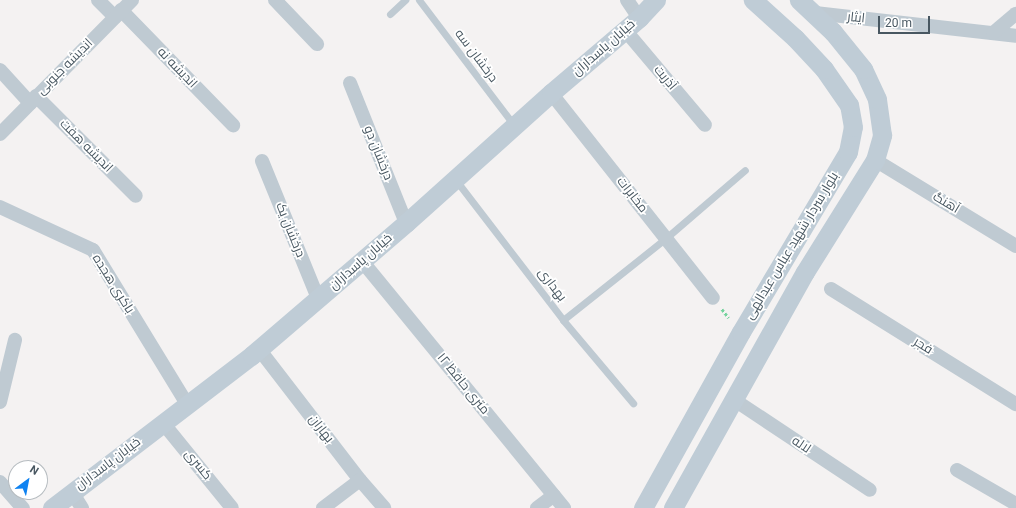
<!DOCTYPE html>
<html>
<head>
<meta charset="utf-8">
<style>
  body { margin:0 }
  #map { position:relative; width:1016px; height:508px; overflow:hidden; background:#f4f2f2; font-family:Roboto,Cairo,sans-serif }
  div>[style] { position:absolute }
  .path>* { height:2.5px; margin-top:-1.25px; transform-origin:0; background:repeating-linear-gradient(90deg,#75d39e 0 3px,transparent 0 5px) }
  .lane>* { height:7px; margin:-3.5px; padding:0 3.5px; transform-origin:3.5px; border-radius:3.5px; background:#bfcad2 }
  .street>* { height:14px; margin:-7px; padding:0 7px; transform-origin:7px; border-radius:7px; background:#bfcad2 }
  .secondary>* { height:19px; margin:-9.5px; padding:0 9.5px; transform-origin:9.5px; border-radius:9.5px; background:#bfccd6 }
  span { translate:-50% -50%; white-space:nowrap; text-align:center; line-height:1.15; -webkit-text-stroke:3.5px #fff; paint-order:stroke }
  .street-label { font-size:13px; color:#485761 }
  .north { position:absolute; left:8px; top:460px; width:40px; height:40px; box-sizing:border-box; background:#fff; border:1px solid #b6bcc0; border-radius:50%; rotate:32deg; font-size:11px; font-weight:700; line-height:16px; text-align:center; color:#485761 }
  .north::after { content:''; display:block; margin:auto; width:14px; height:18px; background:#1083f1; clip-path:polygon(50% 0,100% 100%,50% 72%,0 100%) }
  .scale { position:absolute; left:878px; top:16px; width:52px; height:18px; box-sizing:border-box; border:2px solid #485761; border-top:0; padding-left:5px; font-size:12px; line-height:14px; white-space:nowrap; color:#485761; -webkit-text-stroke:3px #fff; paint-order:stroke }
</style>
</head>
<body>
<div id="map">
  <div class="path">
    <i style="left:722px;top:309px;width:11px;rotate:52deg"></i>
  </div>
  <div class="lane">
    <i style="left:419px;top:0;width:157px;rotate:52.8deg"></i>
    <i style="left:390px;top:14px;width:21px;rotate:-43deg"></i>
    <i style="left:455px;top:179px;width:178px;rotate:52.5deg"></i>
    <i style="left:563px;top:320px;width:109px;rotate:49.9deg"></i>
    <i style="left:563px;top:320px;width:132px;rotate:-38.5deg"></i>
    <i style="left:666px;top:238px;width:104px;rotate:-40.7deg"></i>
  </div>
  <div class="street">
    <i style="left:98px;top:0;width:24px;rotate:45deg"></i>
    <i style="left:275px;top:0;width:61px;rotate:46.3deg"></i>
    <i style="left:627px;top:0;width:22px;rotate:56deg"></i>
    <i style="left:121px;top:10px;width:161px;rotate:45.8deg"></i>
    <i style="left:815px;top:13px;width:202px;rotate:6.5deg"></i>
    <i style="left:625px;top:30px;width:124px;rotate:49.9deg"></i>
    <i style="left:993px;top:33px;width:30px;rotate:-40deg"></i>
    <i style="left:0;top:70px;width:45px;rotate:47.7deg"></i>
    <i style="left:350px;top:83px;width:151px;rotate:68.2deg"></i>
    <i style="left:551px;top:93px;width:261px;rotate:51.7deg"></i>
    <i style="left:36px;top:96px;width:141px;rotate:45deg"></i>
    <i style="left:0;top:134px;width:188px;rotate:-45.4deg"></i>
    <i style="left:875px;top:160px;width:165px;rotate:31.4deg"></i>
    <i style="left:262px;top:161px;width:148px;rotate:67.8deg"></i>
    <i style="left:0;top:207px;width:102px;rotate:24.8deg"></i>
    <i style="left:93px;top:250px;width:180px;rotate:58.6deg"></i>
    <i style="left:362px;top:261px;width:319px;rotate:50.7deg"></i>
    <i style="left:831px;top:289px;width:218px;rotate:31.9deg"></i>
    <i style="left:259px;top:349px;width:165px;rotate:52.4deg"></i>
    <i style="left:360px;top:480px;width:37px;rotate:49deg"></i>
    <i style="left:733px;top:399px;width:164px;rotate:33.6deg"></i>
    <i style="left:0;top:402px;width:64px;rotate:-76.4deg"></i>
    <i style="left:163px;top:423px;width:109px;rotate:50.9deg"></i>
    <i style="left:957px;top:470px;width:68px;rotate:30deg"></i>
    <i style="left:0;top:482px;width:35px;rotate:49deg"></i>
    <i style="left:72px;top:492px;width:19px;rotate:58deg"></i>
    <i style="left:323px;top:508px;width:46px;rotate:-37.1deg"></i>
    <i style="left:537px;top:508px;width:21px;rotate:-37deg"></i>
  </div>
  <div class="secondary">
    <i style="left:52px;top:508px;width:252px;rotate:-37.4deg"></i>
    <i style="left:252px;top:355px;width:203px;rotate:-40.6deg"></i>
    <i style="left:406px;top:223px;width:195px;rotate:-41.9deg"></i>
    <i style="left:551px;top:93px;width:116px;rotate:-40.4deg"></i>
    <i style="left:639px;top:18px;width:25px;rotate:-47deg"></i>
    <i style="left:643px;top:508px;width:201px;rotate:-60.9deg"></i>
    <i style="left:741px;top:332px;width:209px;rotate:-59.3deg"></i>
    <i style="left:848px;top:152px;width:25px;rotate:-79deg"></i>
    <i style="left:853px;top:127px;width:22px;rotate:-100deg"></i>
    <i style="left:849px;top:105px;width:44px;rotate:-124.8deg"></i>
    <i style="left:824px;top:69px;width:42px;rotate:-133.1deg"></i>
    <i style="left:795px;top:38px;width:57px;rotate:-137.9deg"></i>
    <i style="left:673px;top:508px;width:270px;rotate:-60.8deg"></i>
    <i style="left:805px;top:272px;width:132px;rotate:-58deg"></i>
    <i style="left:875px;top:160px;width:26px;rotate:-74deg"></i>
    <i style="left:882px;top:135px;width:36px;rotate:-98deg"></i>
    <i style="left:877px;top:99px;width:33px;rotate:-115deg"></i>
    <i style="left:863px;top:69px;width:48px;rotate:-129deg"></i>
    <i style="left:833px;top:32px;width:47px;rotate:-136.7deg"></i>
  </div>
  <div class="street-label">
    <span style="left:856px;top:18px;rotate:6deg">ایثار</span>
    <span style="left:604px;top:48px;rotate:-41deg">خیابان پاسداران</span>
    <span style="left:476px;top:56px;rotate:53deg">درخشان سه</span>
    <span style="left:65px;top:67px;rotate:-45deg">اندیشه جنوبی</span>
    <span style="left:177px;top:68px;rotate:46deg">اندیشه نه</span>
    <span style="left:665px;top:78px;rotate:50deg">آذریت</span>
    <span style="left:86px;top:146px;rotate:45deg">اندیشه هفت</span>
    <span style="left:378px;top:153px;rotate:68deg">درخشان دو</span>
    <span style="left:632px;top:195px;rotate:52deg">مخابرات</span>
    <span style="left:946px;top:203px;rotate:31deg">آهنگ</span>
    <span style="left:290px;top:230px;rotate:68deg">درخشان یک</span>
    <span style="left:792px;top:246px;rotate:-59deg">بلوار سردار شهید عباس عبدالهی</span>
    <span style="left:361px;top:262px;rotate:-41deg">خیابان پاسداران</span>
    <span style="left:113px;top:284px;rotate:58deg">باکری هجده</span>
    <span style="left:552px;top:285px;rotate:53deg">بهداری</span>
    <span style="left:923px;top:346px;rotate:32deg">فجر</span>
    <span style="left:463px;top:384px;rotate:51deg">۱۲ متری حافظ</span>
    <span style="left:321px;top:429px;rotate:52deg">بهاران</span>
    <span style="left:801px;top:445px;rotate:34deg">لاله</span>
    <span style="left:108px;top:464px;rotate:-37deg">خیابان پاسداران</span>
    <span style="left:198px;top:465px;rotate:51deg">کسری</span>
  </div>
  <div class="north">N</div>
  <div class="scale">20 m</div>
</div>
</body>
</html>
